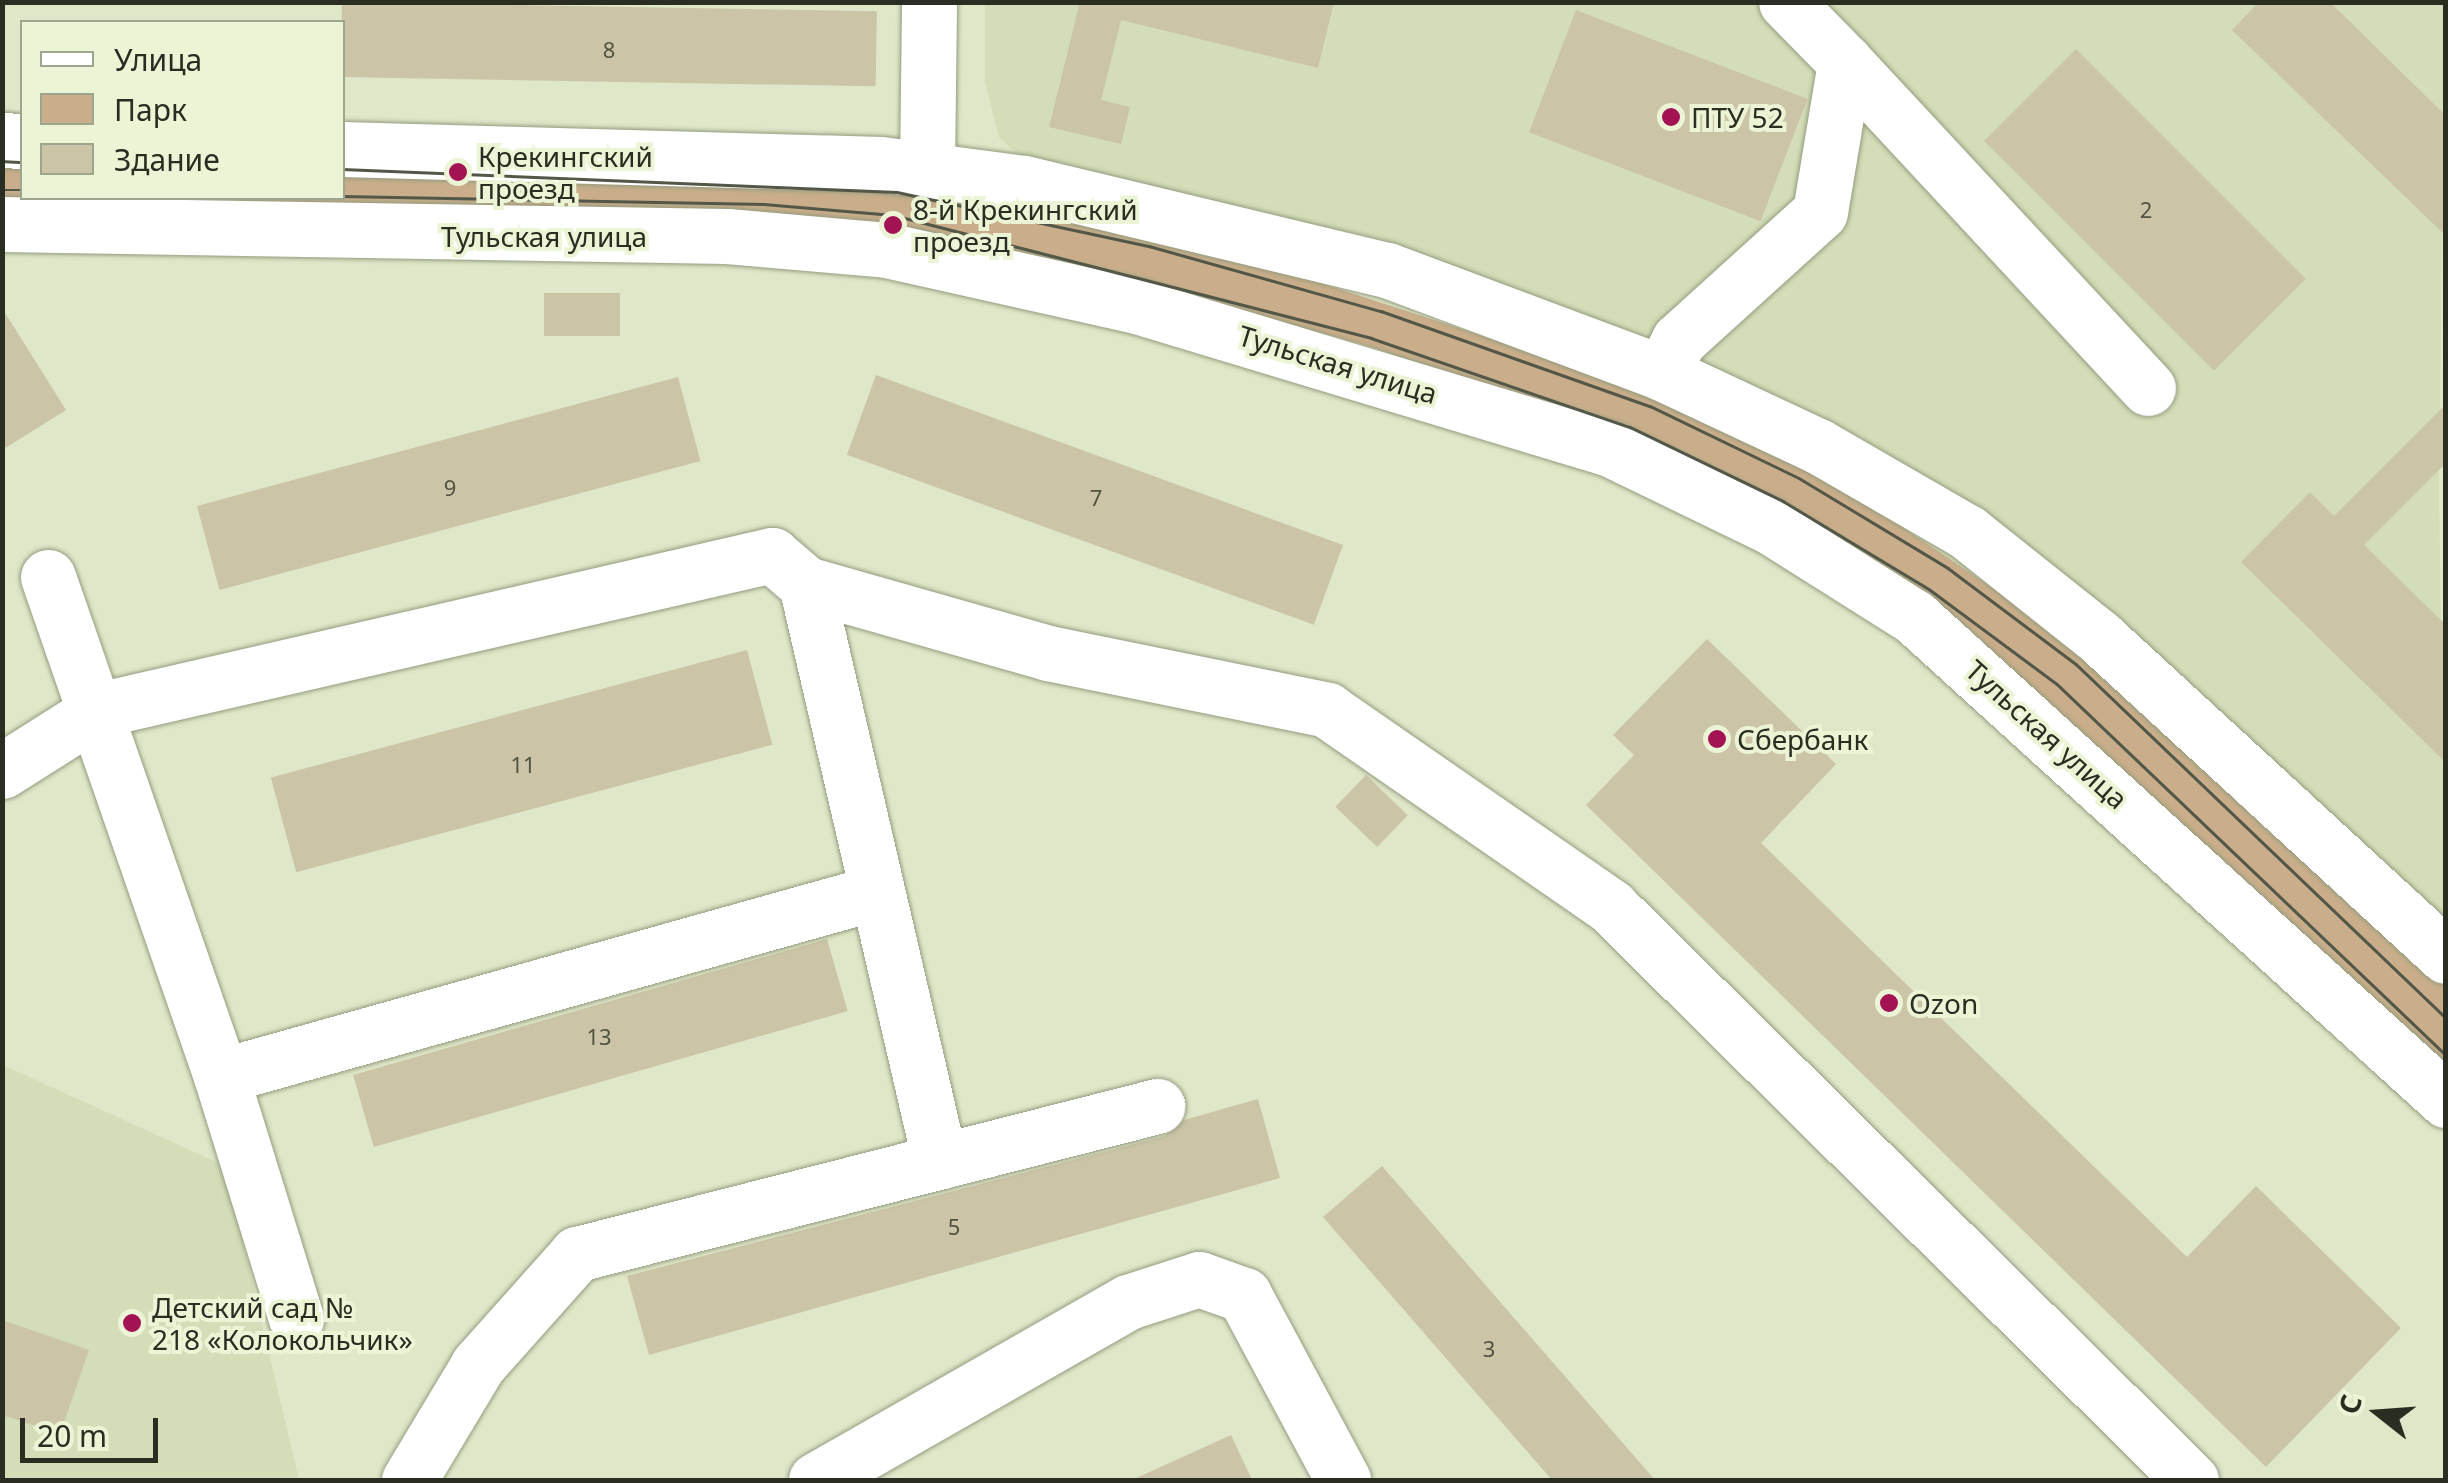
<!DOCTYPE html>
<html>
<head>
<meta charset="utf-8">
<style>
  body { margin:0 }
  #map { position:relative; width:2448px; height:1483px; overflow:hidden; background:#dfe7c9; font-family:"Noto Sans",sans-serif }
  div>[style] { position:absolute }
  .built>* { inset:0; background:#d3ddb8 }
  .green>* { inset:0; background:#caae8b }
  .building>* { inset:0; background:#cbc4a6; transform-origin:0 0 }
  .roads { filter:drop-shadow(0 0 2px #949c7f) drop-shadow(0 0 2px #949c7f) }
  .minor>* { height:55px; margin:-27.5px; padding:0 27.5px; transform-origin:27.5px; border-radius:27.5px; background:#fff }
  .tram>* { height:2.5px; margin:-1.25px; padding:0 1.25px; transform-origin:1.25px; border-radius:1.25px; background:#525747 }
  .dots>* { width:28px; height:28px; translate:-50% -50%; box-sizing:border-box; border:5px solid #ecf4d6; border-radius:50% }
  span { translate:-50% -50%; white-space:nowrap; text-align:center; line-height:1.15; -webkit-text-stroke:8px #ecf4d6; paint-order:stroke }
  .number-label { font-size:22px; color:#525443 }
  .number-label span { -webkit-text-stroke-width:0 }
  .poi-label { font-size:28px; color:#2a2e22 }
  .left { translate:0 -50%; text-align:left }
  .street-label { font-size:28px; color:#2a2e22 }
  .frame { position:absolute; inset:0; border:5px solid #2a2e22; pointer-events:none }
  .legend { position:absolute; left:20px; top:20px; width:325px; height:180px; box-sizing:border-box; background:#ecf4d6; border:2px solid #9ea58e; margin:0; padding:12px 18px; list-style:none; font-size:30px; color:#2a2e22 }
  .legend li { display:flex; align-items:center; gap:20px; height:50px }
  .legend b { width:50px; border:2px solid #9ea58e }
  .north { position:absolute; left:2328px; top:1363px; width:100px; height:100px; -webkit-text-stroke:8px #ecf4d6; paint-order:stroke; rotate:287deg; font-size:28px; font-weight:700; line-height:40px; text-align:center; color:#2a2e22 }
  .north::after { content:''; display:block; margin:auto; width:35px; height:45px; background:#2a2e22; clip-path:polygon(50% 0,100% 100%,50% 72%,0 100%) }
  .scale { position:absolute; left:20px; top:1418px; width:138px; height:45px; box-sizing:border-box; border:5px solid #2a2e22; border-top:0; padding-left:12px; font-size:30px; line-height:35px; white-space:nowrap; color:#2a2e22; -webkit-text-stroke:8px #ecf4d6; paint-order:stroke }
</style>
</head>
<body>
<div id="map">
  <div class="built">
    <i style="clip-path:polygon(985px 3px,2445px 3px,2439px 489px,2445px 926px,1651px 341px,1383px 239px,1032px 169px,999px 137px,985px 82px)"></i>
    <i style="clip-path:polygon(3px 1065px,225px 1166px,299px 1480px,3px 1480px)"></i>
  </div>
  <div class="green">
    <i style="clip-path:polygon(3px 153px,22px 153px,22px 198px,342px 198px,343px 159px,759px 169px,1158px 230px,1661px 394px,1809px 464px,2093px 656px,2445px 981px,2445px 1077px,2040px 694px,1922px 598px,1623px 432px,1368px 346px,1135px 281px,3px 202px)"></i>
  </div>
  <div class="building">
    <i style="left:342px;top:2px;width:535px;height:75px;rotate:1deg"></i>
    <i style="clip-path:polygon(1080px 2px,1334px 2px,1318px 68px,1121px 20px,1101px 100px,1130px 107px,1121px 144px,1049px 127px)"></i>
    <i style="clip-path:polygon(2259px 2px,2330px 2px,2446px 116px,2446px 236px,2232px 30px)"></i>
    <i style="left:1576px;top:10px;width:248px;height:131px;rotate:21deg"></i>
    <i style="left:2076px;top:49px;width:325px;height:130px;rotate:45deg"></i>
    <i style="left:544px;top:293px;width:76px;height:43px"></i>
    <i style="clip-path:polygon(2px 308px,66px 410px,2px 450px)"></i>
    <i style="left:876px;top:375px;width:497px;height:85px;rotate:20deg"></i>
    <i style="left:678px;top:377px;width:87px;height:498px;rotate:75deg"></i>
    <i style="clip-path:polygon(2446px 404px,2446px 463px,2364px 545px,2446px 625px,2446px 763px,2241px 562px,2310px 492px,2334px 516px)"></i>
    <i style="clip-path:polygon(1707px 639px,1836px 764px,1761px 843px,2187px 1257px,2256px 1186px,2401px 1328px,2266px 1467px,1586px 805px,1634px 755px,1613px 735px)"></i>
    <i style="left:747px;top:650px;width:98px;height:493px;rotate:75deg"></i>
    <i style="left:1366px;top:775px;width:58px;height:44px;rotate:44deg"></i>
    <i style="left:827px;top:939px;width:75px;height:493px;rotate:74deg"></i>
    <i style="clip-path:polygon(1258px 1099px,1280px 1178px,649px 1355px,627px 1276px,1165px 1136px,1184px 1120px)"></i>
    <i style="clip-path:polygon(1382px 1166px,1655px 1480px,1552px 1480px,1323px 1217px)"></i>
    <i style="clip-path:polygon(2px 1320px,89px 1350px,60px 1434px,2px 1415px)"></i>
    <i style="clip-path:polygon(1231px 1435px,1252px 1480px,1132px 1480px)"></i>
  </div>
  <div class="roads">
    <div class="minor">
      <i style="left:1845px;top:62px;width:445px;rotate:47.1deg"></i>
      <i style="left:2px;top:140px;width:20px;rotate:3deg"></i>
      <i style="left:342px;top:149px;width:539px;rotate:1.59deg"></i>
      <i style="left:881px;top:164px;width:144px;rotate:7.6deg"></i>
      <i style="left:1024px;top:183px;width:373px;rotate:13.5deg"></i>
      <i style="left:1387px;top:270px;width:294px;rotate:20.5deg"></i>
      <i style="left:1662px;top:373px;width:172px;rotate:25.1deg"></i>
      <i style="left:1818px;top:446px;width:172px;rotate:30deg"></i>
      <i style="left:1967px;top:532px;width:169px;rotate:38.5deg"></i>
      <i style="left:2099px;top:637px;width:471px;rotate:42.6deg"></i>
      <i style="left:927px;top:170px;width:168px;rotate:-89.3deg"></i>
      <i style="left:2px;top:224px;width:725px;rotate:0.95deg"></i>
      <i style="left:727px;top:236px;width:160px;rotate:5deg"></i>
      <i style="left:886px;top:250px;width:253px;rotate:12.6deg"></i>
      <i style="left:1133px;top:305px;width:498px;rotate:16.8deg"></i>
      <i style="left:1610px;top:449px;width:179px;rotate:25.8deg"></i>
      <i style="left:1771px;top:527px;width:169px;rotate:32.2deg"></i>
      <i style="left:1914px;top:617px;width:719px;rotate:42.24deg"></i>
      <i style="left:1662px;top:373px;width:37px;rotate:-63deg"></i>
      <i style="left:1679px;top:340px;width:190px;rotate:-42.2deg"></i>
      <i style="left:1820px;top:212px;width:152px;rotate:-80.5deg"></i>
      <i style="left:1845px;top:62px;width:84px;rotate:-134.5deg"></i>
      <i style="left:48px;top:577px;width:528px;rotate:70.88deg"></i>
      <i style="left:221px;top:1076px;width:254px;rotate:72.8deg"></i>
      <i style="left:806px;top:584px;width:593px;rotate:76.95deg"></i>
      <i style="left:2px;top:771px;width:114px;rotate:-32.4deg"></i>
      <i style="left:98px;top:710px;width:692px;rotate:-12.95deg"></i>
      <i style="left:772px;top:555px;width:45px;rotate:40.5deg"></i>
      <i style="left:806px;top:584px;width:252px;rotate:15.9deg"></i>
      <i style="left:1048px;top:653px;width:285px;rotate:11.5deg"></i>
      <i style="left:1327px;top:710px;width:346px;rotate:34.7deg"></i>
      <i style="left:1611px;top:907px;width:815px;rotate:44.65deg"></i>
      <i style="left:221px;top:1076px;width:678px;rotate:-15.66deg"></i>
      <i style="left:409px;top:1480px;width:134px;rotate:-59deg"></i>
      <i style="left:478px;top:1365px;width:149px;rotate:-48.3deg"></i>
      <i style="left:577px;top:1254px;width:599px;rotate:-14.31deg"></i>
      <i style="left:816px;top:1480px;width:359px;rotate:-29.7deg"></i>
      <i style="left:1128px;top:1302px;width:75px;rotate:-17.9deg"></i>
      <i style="left:1199px;top:1279px;width:48px;rotate:19.6deg"></i>
      <i style="left:1244px;top:1295px;width:210px;rotate:61.8deg"></i>
    </div>
  </div>
  <div class="tram">
    <i style="left:2px;top:161px;width:20px;rotate:3deg"></i>
    <i style="left:342px;top:169px;width:555px;rotate:2.37deg"></i>
    <i style="left:897px;top:192px;width:258px;rotate:12.1deg"></i>
    <i style="left:1149px;top:246px;width:241px;rotate:15.7deg"></i>
    <i style="left:1381px;top:311px;width:285px;rotate:19.5deg"></i>
    <i style="left:1650px;top:406px;width:165px;rotate:25.8deg"></i>
    <i style="left:1799px;top:478px;width:174px;rotate:31.1deg"></i>
    <i style="left:1948px;top:568px;width:160px;rotate:36.9deg"></i>
    <i style="left:2076px;top:664px;width:512px;rotate:43.73deg"></i>
    <i style="left:2px;top:190px;width:20px"></i>
    <i style="left:342px;top:196px;width:422px;rotate:1.1deg"></i>
    <i style="left:764px;top:204px;width:129px;rotate:4.9deg"></i>
    <i style="left:893px;top:215px;width:494px;rotate:14.4deg"></i>
    <i style="left:1371px;top:338px;width:274px;rotate:19deg"></i>
    <i style="left:1630px;top:427px;width:170px;rotate:25.8deg"></i>
    <i style="left:1783px;top:501px;width:170px;rotate:31.1deg"></i>
    <i style="left:1929px;top:589px;width:159px;rotate:36.6deg"></i>
    <i style="left:2057px;top:684px;width:538px;rotate:43.64deg"></i>
  </div>
  <div class="dots">
    <i style="left:1671px;top:117px;background:#a31253"></i>
    <i style="left:458px;top:172px;background:#a31253"></i>
    <i style="left:893px;top:225px;background:#a31253"></i>
    <i style="left:1717px;top:739px;background:#a31253"></i>
    <i style="left:1889px;top:1003px;background:#a31253"></i>
    <i style="left:132px;top:1323px;background:#a31253"></i>
  </div>
  <div class="number-label">
    <span style="left:609px;top:50px">8</span>
    <span style="left:2146px;top:210px">2</span>
    <span style="left:450px;top:488px">9</span>
    <span style="left:1096px;top:498px">7</span>
    <span style="left:523px;top:765px">11</span>
    <span style="left:599px;top:1037px">13</span>
    <span style="left:954px;top:1227px">5</span>
    <span style="left:1489px;top:1349px">3</span>
  </div>
  <div class="poi-label">
    <span class="left" style="left:1691px;top:117px">ПТУ 52</span>
    <span class="left" style="left:478px;top:172px">Крекингский<br>проезд</span>
    <span class="left" style="left:913px;top:225px">8-й Крекингский<br>проезд</span>
    <span class="left" style="left:1737px;top:739px">Сбербанк</span>
    <span class="left" style="left:1909px;top:1003px">Ozon</span>
    <span class="left" style="left:152px;top:1323px">Детский сад №<br>218 «Колокольчик»</span>
  </div>
  <div class="street-label">
    <span style="left:544px;top:236px">Тульская улица</span>
    <span style="left:1338px;top:364px;rotate:17deg">Тульская улица</span>
    <span style="left:2047px;top:734px;rotate:42deg">Тульская улица</span>
  </div>
  <div class="frame"></div>
  <ul class="legend">
  <li><b style="height:12px;background:#fff"></b>Улица</li>
  <li><b style="height:28px;background:#caae8b"></b>Парк</li>
  <li><b style="height:28px;background:#cbc4a6"></b>Здание</li>
  </ul>
  <div class="north">С</div>
  <div class="scale">20 m</div>
</div>
</body>
</html>
